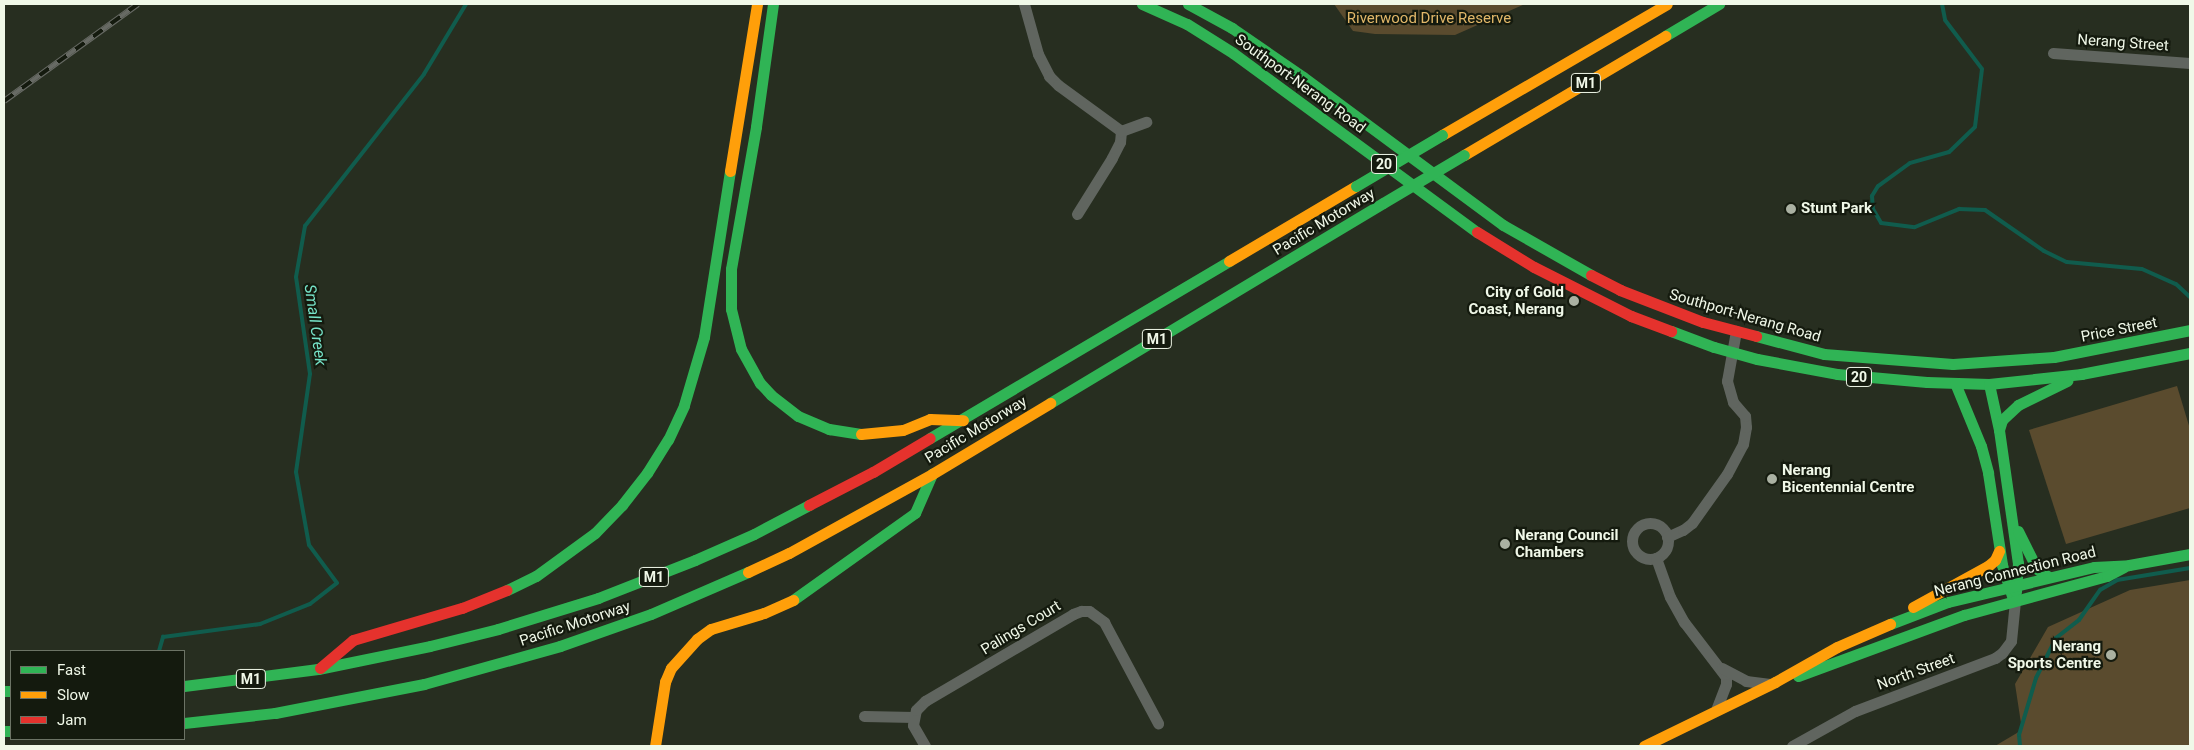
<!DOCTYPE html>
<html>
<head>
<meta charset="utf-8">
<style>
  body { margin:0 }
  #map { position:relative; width:2194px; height:750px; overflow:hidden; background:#272e20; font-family:Roboto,sans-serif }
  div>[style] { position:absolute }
  .green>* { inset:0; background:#5a4b2e }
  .stream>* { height:4px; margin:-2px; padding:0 2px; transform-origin:2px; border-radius:2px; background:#105c4d }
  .street>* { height:11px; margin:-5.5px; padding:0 5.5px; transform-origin:5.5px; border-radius:5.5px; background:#60655f }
  .street>.ring { margin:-5.5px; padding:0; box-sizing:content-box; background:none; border:11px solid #60655f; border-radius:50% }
  .fast>* { height:11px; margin:-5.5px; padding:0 5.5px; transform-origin:5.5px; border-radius:5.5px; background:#30b455 }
  .slow>* { height:11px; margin:-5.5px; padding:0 5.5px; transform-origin:5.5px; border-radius:5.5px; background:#ff9f0a }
  .jam>* { height:11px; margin:-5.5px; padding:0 5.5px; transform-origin:5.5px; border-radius:5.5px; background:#e5322d }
  .rail>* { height:5.5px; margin-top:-2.75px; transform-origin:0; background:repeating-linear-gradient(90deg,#141a0e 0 11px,#676a64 0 22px); box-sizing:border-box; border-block:1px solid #676a64 }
  .fast-bridge>* { height:11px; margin:-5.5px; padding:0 5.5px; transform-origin:5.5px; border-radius:5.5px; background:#30b455 }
  .dots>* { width:14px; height:14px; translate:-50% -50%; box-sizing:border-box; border:2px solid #141a0e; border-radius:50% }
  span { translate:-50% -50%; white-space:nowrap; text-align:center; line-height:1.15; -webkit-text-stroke:4.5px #141a0e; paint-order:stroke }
  .shield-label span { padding:1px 4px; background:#141a0e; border:1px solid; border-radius:4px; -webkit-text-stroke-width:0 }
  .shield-label { font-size:14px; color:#f0f8e8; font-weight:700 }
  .park-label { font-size:15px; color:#e1b769 }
  .street-label { font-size:15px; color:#f0f8e8 }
  .poi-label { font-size:15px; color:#f0f8e8; font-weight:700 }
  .left { translate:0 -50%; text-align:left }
  .right { translate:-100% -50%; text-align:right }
  .water-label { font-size:16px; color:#76e3c8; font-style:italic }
  .frame { position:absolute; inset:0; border:5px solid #f0f8e8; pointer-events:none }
  .legend { position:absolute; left:10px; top:650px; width:175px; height:90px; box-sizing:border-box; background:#141a0e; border:1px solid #6c7365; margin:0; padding:6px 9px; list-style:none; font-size:15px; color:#f0f8e8 }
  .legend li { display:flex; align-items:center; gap:10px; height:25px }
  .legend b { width:25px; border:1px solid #6c7365 }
</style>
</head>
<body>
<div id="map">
  <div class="green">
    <i style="clip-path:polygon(1334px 4px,1525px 4px,1455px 35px,1375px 34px,1353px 31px)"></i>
    <i style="clip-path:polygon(2177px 386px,2190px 429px,2190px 508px,2066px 544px,2029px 430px)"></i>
    <i style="clip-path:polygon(2190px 580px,2190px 746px,1995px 746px,2022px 730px,2015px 684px,2048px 627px,2130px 590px)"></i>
  </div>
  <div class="stream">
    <i style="left:1942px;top:4px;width:16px;rotate:79deg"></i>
    <i style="left:1945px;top:20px;width:61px;rotate:52.9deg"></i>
    <i style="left:1982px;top:69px;width:58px;rotate:96.9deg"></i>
    <i style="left:1975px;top:127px;width:36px;rotate:136deg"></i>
    <i style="left:1949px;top:152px;width:41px;rotate:164.2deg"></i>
    <i style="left:1910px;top:163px;width:39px;rotate:144deg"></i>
    <i style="left:1878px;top:186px;width:12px;rotate:121deg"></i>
    <i style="left:1872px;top:196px;width:13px;rotate:86deg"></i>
    <i style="left:1873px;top:209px;width:16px;rotate:60deg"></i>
    <i style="left:1881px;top:223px;width:34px;rotate:7deg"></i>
    <i style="left:1915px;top:227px;width:48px;rotate:-22.2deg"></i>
    <i style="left:1959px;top:209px;width:26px;rotate:2deg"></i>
    <i style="left:1985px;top:210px;width:72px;rotate:34.8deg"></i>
    <i style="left:2044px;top:251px;width:25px;rotate:26deg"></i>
    <i style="left:2067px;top:262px;width:75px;rotate:5.3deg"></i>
    <i style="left:2142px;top:269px;width:37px;rotate:24deg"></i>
    <i style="left:2176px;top:284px;width:19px;rotate:43deg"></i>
    <i style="left:159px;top:651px;width:15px;rotate:-74deg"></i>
    <i style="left:163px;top:637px;width:98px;rotate:-7.6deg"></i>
    <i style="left:260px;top:624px;width:54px;rotate:-21.8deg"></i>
    <i style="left:310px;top:604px;width:34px;rotate:-38deg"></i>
    <i style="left:337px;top:583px;width:47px;rotate:-126.4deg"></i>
    <i style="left:309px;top:545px;width:74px;rotate:-100.1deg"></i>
    <i style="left:296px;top:472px;width:99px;rotate:-81.9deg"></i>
    <i style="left:310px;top:374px;width:98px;rotate:-98.2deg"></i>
    <i style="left:296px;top:277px;width:52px;rotate:-80deg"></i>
    <i style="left:305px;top:226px;width:193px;rotate:-51.9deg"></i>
    <i style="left:424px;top:74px;width:82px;rotate:-59deg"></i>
    <i style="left:2020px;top:746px;width:11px;rotate:-95deg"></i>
    <i style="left:2019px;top:735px;width:59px;rotate:-73.4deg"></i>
    <i style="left:2036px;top:678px;width:45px;rotate:-63.4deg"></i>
    <i style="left:2056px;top:638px;width:29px;rotate:-38deg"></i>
    <i style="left:2079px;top:620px;width:37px;rotate:-55deg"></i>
    <i style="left:2100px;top:590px;width:20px;rotate:-30deg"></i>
    <i style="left:2117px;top:580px;width:74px;rotate:-9.3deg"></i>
  </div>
  <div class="street">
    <i style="left:1024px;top:4px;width:52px;rotate:74.4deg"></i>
    <i style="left:1038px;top:54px;width:25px;rotate:63deg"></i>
    <i style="left:1049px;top:76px;width:13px;rotate:45deg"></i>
    <i style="left:1058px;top:85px;width:78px;rotate:36.1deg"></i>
    <i style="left:1121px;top:131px;width:11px;rotate:95deg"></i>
    <i style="left:1120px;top:142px;width:18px;rotate:117deg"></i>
    <i style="left:1112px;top:158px;width:66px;rotate:122deg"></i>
    <i style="left:2053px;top:53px;width:137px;rotate:4.2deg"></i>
    <i style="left:1121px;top:131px;width:27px;rotate:-20deg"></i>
    <i class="ring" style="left:1632px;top:523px;width:25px;height:25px"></i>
    <i style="left:1667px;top:537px;width:17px;rotate:-24deg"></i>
    <i style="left:1683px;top:530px;width:11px;rotate:-38deg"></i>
    <i style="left:1692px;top:523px;width:60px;rotate:-54.5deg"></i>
    <i style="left:1727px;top:474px;width:34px;rotate:-62deg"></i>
    <i style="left:1743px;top:444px;width:17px;rotate:-80deg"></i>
    <i style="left:1746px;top:427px;width:11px;rotate:-95deg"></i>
    <i style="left:1745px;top:416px;width:18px;rotate:-131deg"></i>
    <i style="left:1733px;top:402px;width:22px;rotate:-106deg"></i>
    <i style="left:1727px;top:381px;width:51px;rotate:-79.8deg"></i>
    <i style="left:1656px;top:558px;width:41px;rotate:70.3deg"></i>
    <i style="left:1670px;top:597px;width:29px;rotate:61deg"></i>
    <i style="left:1684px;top:622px;width:69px;rotate:52.6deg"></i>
    <i style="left:1726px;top:677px;width:7px;rotate:90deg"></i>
    <i style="left:1726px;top:684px;width:26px;rotate:111deg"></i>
    <i style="left:1722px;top:668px;width:27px;rotate:28deg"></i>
    <i style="left:1746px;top:681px;width:24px;rotate:7deg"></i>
    <i style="left:864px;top:716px;width:50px;rotate:1.1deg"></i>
    <i style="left:925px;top:746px;width:24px;rotate:-120deg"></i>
    <i style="left:913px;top:725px;width:15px;rotate:-79deg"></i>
    <i style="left:916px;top:710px;width:13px;rotate:-45deg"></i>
    <i style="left:925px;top:701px;width:172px;rotate:-30.4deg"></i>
    <i style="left:1073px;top:614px;width:9px;rotate:-21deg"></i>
    <i style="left:1081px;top:611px;width:8px"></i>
    <i style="left:1089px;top:611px;width:19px;rotate:36deg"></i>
    <i style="left:1104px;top:622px;width:115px;rotate:61.9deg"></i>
    <i style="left:1792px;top:746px;width:72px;rotate:-29.1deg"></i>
    <i style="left:1855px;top:711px;width:150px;rotate:-20.7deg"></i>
    <i style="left:1995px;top:658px;width:9px;rotate:-36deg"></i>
    <i style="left:2002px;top:653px;width:15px;rotate:-53deg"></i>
    <i style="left:2011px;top:641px;width:40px;rotate:-84.3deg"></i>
  </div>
  <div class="fast">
    <i style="left:773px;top:4px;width:124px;rotate:97.9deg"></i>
    <i style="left:756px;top:127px;width:144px;rotate:100deg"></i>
    <i style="left:731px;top:269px;width:40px;rotate:90deg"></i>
    <i style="left:731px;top:309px;width:41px;rotate:76deg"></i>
    <i style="left:741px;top:349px;width:39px;rotate:61deg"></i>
    <i style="left:760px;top:383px;width:16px;rotate:47deg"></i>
    <i style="left:771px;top:395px;width:34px;rotate:38deg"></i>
    <i style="left:798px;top:416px;width:34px;rotate:23deg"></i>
    <i style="left:829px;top:429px;width:32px;rotate:9deg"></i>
    <i style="left:1142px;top:4px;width:49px;rotate:24deg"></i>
    <i style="left:1187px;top:24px;width:54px;rotate:32.2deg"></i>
    <i style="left:1233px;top:53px;width:303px;rotate:36.3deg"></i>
    <i style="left:1188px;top:4px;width:50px;rotate:28.6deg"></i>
    <i style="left:1232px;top:28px;width:86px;rotate:34.6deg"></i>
    <i style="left:1303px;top:77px;width:249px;rotate:36.5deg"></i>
    <i style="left:1503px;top:225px;width:101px;rotate:29.6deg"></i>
    <i style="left:1665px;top:36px;width:63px;rotate:-30.7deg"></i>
    <i style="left:1671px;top:331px;width:46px;rotate:20.4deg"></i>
    <i style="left:1714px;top:347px;width:45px;rotate:15.6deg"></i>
    <i style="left:1757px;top:359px;width:81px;rotate:10.6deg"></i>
    <i style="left:1837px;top:374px;width:90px;rotate:5.1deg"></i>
    <i style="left:1927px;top:382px;width:62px;rotate:1.8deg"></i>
    <i style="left:1989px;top:384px;width:93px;rotate:-6.2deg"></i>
    <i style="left:2081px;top:374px;width:111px;rotate:-10.9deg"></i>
    <i style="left:1756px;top:336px;width:70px;rotate:14.8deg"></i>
    <i style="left:1824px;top:354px;width:129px;rotate:4.4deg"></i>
    <i style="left:1953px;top:364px;width:101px;rotate:-4deg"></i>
    <i style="left:2054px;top:357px;width:139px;rotate:-11.2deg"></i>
    <i style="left:1955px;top:383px;width:68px;rotate:67.6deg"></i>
    <i style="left:1981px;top:446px;width:28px;rotate:75deg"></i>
    <i style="left:1988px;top:473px;width:93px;rotate:81.3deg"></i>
    <i style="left:2002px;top:565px;width:32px;rotate:72deg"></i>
    <i style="left:1989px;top:384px;width:47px;rotate:77.7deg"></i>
    <i style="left:1999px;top:430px;width:134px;rotate:81.9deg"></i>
    <i style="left:2018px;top:563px;width:29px;rotate:94deg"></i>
    <i style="left:1050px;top:403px;width:388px;rotate:-31deg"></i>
    <i style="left:1999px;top:430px;width:10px;rotate:-73deg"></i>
    <i style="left:2002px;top:420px;width:22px;rotate:-43deg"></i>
    <i style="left:2018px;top:405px;width:55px;rotate:-26.1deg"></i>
    <i style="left:930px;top:438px;width:347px;rotate:-30.6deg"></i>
    <i style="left:2018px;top:531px;width:42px;rotate:63.4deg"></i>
    <i style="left:2037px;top:569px;width:14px;rotate:34deg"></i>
    <i style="left:507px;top:590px;width:32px;rotate:-26deg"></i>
    <i style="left:536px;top:576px;width:73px;rotate:-36.1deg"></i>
    <i style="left:595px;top:533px;width:39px;rotate:-46deg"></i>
    <i style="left:622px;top:505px;width:41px;rotate:-52deg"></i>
    <i style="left:647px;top:473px;width:39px;rotate:-58deg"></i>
    <i style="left:668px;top:440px;width:38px;rotate:-65deg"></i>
    <i style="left:684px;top:405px;width:71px;rotate:-73.6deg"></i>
    <i style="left:704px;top:337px;width:168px;rotate:-81.1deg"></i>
    <i style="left:793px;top:600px;width:150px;rotate:-35.5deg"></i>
    <i style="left:915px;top:513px;width:43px;rotate:-66.4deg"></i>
    <i style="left:1890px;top:624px;width:62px;rotate:-20.8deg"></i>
    <i style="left:1948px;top:602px;width:150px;rotate:-13.5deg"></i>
    <i style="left:2094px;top:567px;width:35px;rotate:-3deg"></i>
    <i style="left:2129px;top:565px;width:62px;rotate:-10.2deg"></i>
    <i style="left:1798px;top:676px;width:177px;rotate:-20.2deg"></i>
    <i style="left:1964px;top:615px;width:148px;rotate:-15.3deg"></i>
    <i style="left:2107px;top:576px;width:19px;rotate:-28deg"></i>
    <i style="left:184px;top:686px;width:135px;rotate:-7.2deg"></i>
    <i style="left:318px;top:669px;width:114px;rotate:-11.6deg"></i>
    <i style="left:430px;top:646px;width:70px;rotate:-14deg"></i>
    <i style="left:498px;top:629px;width:105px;rotate:-17.2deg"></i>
    <i style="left:598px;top:598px;width:104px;rotate:-21.4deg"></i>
    <i style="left:695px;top:560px;width:64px;rotate:-23.8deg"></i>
    <i style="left:754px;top:534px;width:62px;rotate:-27.8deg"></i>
    <i style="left:4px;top:691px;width:7px"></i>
    <i style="left:184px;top:723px;width:92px;rotate:-6.3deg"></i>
    <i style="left:275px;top:713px;width:152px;rotate:-11deg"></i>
    <i style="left:424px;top:684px;width:141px;rotate:-15.6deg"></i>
    <i style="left:560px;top:646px;width:96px;rotate:-19.4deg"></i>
    <i style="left:651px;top:614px;width:106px;rotate:-23.4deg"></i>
    <i style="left:4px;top:731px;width:7px"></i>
  </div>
  <div class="slow">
    <i style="left:1442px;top:135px;width:260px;rotate:-30.2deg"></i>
    <i style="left:1464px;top:155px;width:234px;rotate:-30.6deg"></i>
    <i style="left:730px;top:171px;width:169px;rotate:-80.8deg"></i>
    <i style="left:1229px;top:261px;width:147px;rotate:-30.6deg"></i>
    <i style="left:861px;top:434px;width:42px;rotate:-5.4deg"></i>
    <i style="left:903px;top:430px;width:29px;rotate:-22deg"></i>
    <i style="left:930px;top:419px;width:33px;rotate:2deg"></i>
    <i style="left:748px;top:572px;width:45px;rotate:-24.9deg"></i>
    <i style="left:789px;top:553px;width:163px;rotate:-28.9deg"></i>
    <i style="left:932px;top:474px;width:138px;rotate:-31deg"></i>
    <i style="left:1913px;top:607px;width:85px;rotate:-28.7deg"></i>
    <i style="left:1988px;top:566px;width:9px;rotate:-41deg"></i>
    <i style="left:1995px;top:560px;width:10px;rotate:-66deg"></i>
    <i style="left:655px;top:746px;width:65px;rotate:-81.1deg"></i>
    <i style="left:665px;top:682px;width:15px;rotate:-67deg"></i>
    <i style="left:671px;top:668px;width:39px;rotate:-48deg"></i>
    <i style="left:697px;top:639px;width:17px;rotate:-36deg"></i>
    <i style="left:711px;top:629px;width:55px;rotate:-16.8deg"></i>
    <i style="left:764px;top:613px;width:32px;rotate:-24deg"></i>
    <i style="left:1644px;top:746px;width:146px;rotate:-26deg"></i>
    <i style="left:1775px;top:682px;width:71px;rotate:-29.4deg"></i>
    <i style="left:1837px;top:647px;width:58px;rotate:-23.5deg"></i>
  </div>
  <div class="jam">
    <i style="left:1477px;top:232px;width:67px;rotate:31.6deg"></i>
    <i style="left:1534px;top:267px;width:109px;rotate:26.8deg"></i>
    <i style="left:1631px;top:316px;width:43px;rotate:20.6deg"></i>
    <i style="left:1591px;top:275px;width:33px;rotate:27deg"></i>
    <i style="left:1620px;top:290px;width:89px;rotate:21.1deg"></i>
    <i style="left:1703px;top:322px;width:55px;rotate:14.8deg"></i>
    <i style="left:809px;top:505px;width:72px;rotate:-27.3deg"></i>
    <i style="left:873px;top:472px;width:66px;rotate:-30.8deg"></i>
    <i style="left:320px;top:668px;width:43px;rotate:-40.3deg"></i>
    <i style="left:353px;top:640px;width:114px;rotate:-16.4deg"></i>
    <i style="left:462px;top:608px;width:48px;rotate:-21.8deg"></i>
  </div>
  <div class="rail">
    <i style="left:4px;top:101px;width:165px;rotate:-35.9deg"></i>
  </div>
  <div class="fast-bridge">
    <i style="left:1356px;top:186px;width:100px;rotate:-30.7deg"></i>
    <i style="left:1383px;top:203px;width:94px;rotate:-30.7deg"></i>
  </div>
  <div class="dots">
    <i style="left:1791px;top:209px;background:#aab1a2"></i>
    <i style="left:1574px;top:301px;background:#aab1a2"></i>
    <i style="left:1772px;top:479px;background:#aab1a2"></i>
    <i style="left:1505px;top:544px;background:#aab1a2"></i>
    <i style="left:2111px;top:655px;background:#aab1a2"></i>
  </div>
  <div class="shield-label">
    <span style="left:1586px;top:83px">M1</span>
    <span style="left:1384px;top:164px">20</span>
    <span style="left:1157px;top:339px">M1</span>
    <span style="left:1859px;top:377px">20</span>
    <span style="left:654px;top:577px">M1</span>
    <span style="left:251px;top:679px">M1</span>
  </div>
  <div class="park-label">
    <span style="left:1429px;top:19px">Riverwood Drive Reserve</span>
  </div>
  <div class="street-label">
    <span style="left:2123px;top:43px;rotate:4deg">Nerang Street</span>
    <span style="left:1300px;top:84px;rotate:36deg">Southport-Nerang Road</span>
    <span style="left:1324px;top:222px;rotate:-31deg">Pacific Motorway</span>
    <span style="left:1745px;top:316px;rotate:16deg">Southport-Nerang Road</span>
    <span style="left:2119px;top:330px;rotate:-11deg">Price Street</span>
    <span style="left:976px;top:430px;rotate:-31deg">Pacific Motorway</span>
    <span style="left:2015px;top:572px;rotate:-14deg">Nerang Connection Road</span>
    <span style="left:575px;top:624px;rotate:-18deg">Pacific Motorway</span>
    <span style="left:1021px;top:628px;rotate:-31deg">Palings Court</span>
    <span style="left:1916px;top:672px;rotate:-20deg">North Street</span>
  </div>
  <div class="poi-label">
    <span class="left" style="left:1801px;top:209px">Stunt Park</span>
    <span class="right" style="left:1564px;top:301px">City of Gold<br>Coast, Nerang</span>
    <span class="left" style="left:1782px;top:479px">Nerang<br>Bicentennial Centre</span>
    <span class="left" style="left:1515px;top:544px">Nerang Council<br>Chambers</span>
    <span class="right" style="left:2101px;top:655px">Nerang<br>Sports Centre</span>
  </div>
  <div class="water-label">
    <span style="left:315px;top:325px;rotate:82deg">Small Creek</span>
  </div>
  <div class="frame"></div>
  <ul class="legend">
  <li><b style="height:6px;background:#30b455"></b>Fast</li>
  <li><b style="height:6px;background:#ff9f0a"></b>Slow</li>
  <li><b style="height:6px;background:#e5322d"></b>Jam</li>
  </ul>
</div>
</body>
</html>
